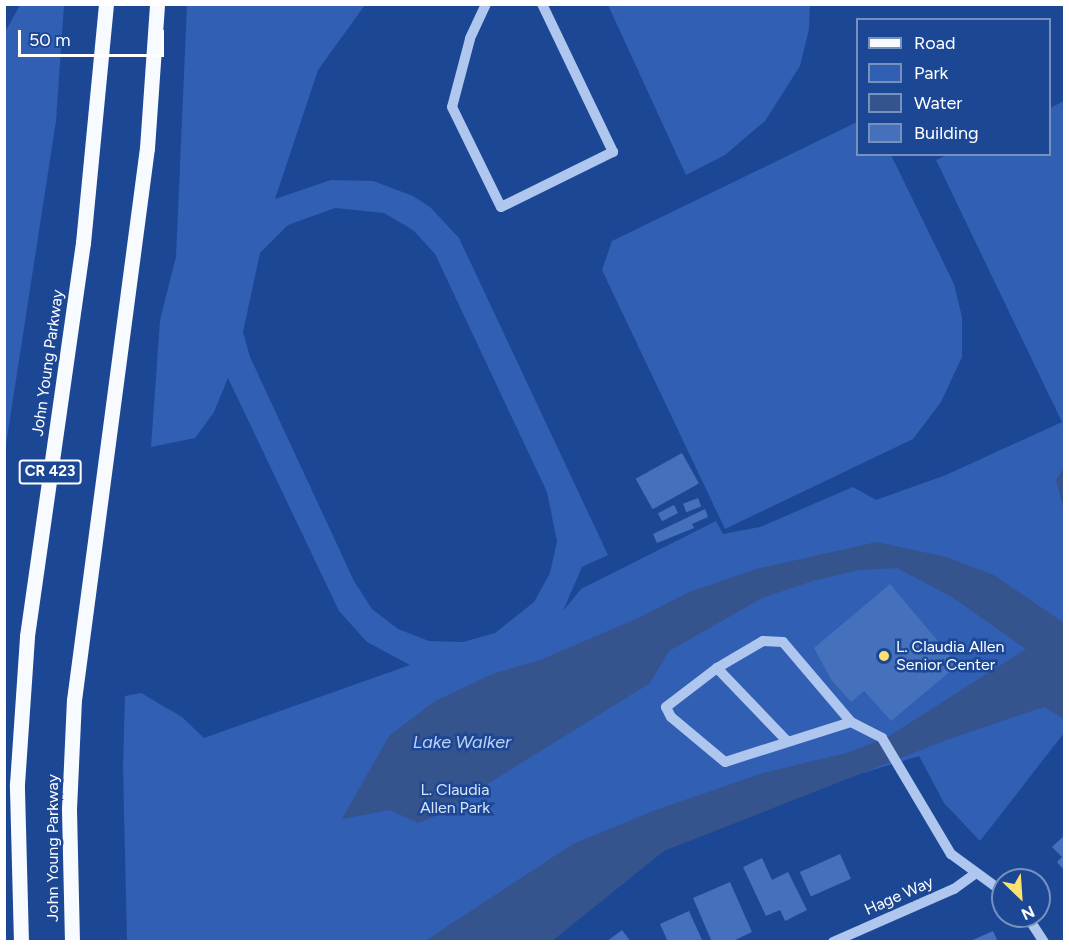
<!DOCTYPE html>
<html>
<head>
<meta charset="utf-8">
<style>
  body { margin:0 }
  #map { position:relative; width:1069px; height:946px; overflow:hidden; background:#1c4795; font-family:Figtree,sans-serif }
  div>[style] { position:absolute }
  .green>* { inset:0; background:#305fb3 }
  .water>* { inset:0; background:#35538d }
  .building>* { inset:0; background:#4470bc; transform-origin:0 0 }
  .minor>* { height:10px; margin:-5px; padding:0 5px; transform-origin:5px; border-radius:5px; background:#afc7ef }
  .major>* { height:15px; margin:-7.5px; padding:0 7.5px; transform-origin:7.5px; border-radius:7.5px; background:#f7faff }
  .dots>* { width:16px; height:16px; translate:-50% -50%; box-sizing:border-box; border:3px solid #1c4795; border-radius:50% }
  span { translate:-50% -50%; white-space:nowrap; text-align:center; line-height:1.15; -webkit-text-stroke:5px #1c4795; paint-order:stroke }
  .shield-label span { padding:2px 4px; background:#1c4795; border:2px solid; border-radius:4px; -webkit-text-stroke-width:0 }
  .shield-label { font-size:15px; color:#fff; font-weight:700 }
  .street-label { font-size:16px; color:#fff }
  .poi-label { font-size:16px; color:#fff }
  .left { translate:0 -50%; text-align:left }
  .park-label { font-size:16px; color:#d6e3fb }
  .water-label { font-size:18px; color:#bbd1f6; font-style:italic }
  .frame { position:absolute; inset:0; border:6px solid #fff; pointer-events:none }
  .legend { position:absolute; left:856px; top:18px; width:195px; height:138px; box-sizing:border-box; background:#1c4795; border:2px solid #7791bf; margin:0; padding:8px 10px; list-style:none; font-size:18px; color:#fff }
  .legend li { display:flex; align-items:center; gap:12px; height:30px }
  .legend b { width:30px; border:2px solid #7791bf }
  .north { position:absolute; left:991px; top:868px; width:60px; height:60px; box-sizing:border-box; background:#1c4795; border:2px solid #7791bf; border-radius:50%; rotate:155deg; font-size:16px; font-weight:700; line-height:24px; text-align:center; color:#fff }
  .north::after { content:''; display:block; margin:auto; width:21px; height:27px; background:#ffe16d; clip-path:polygon(50% 0,100% 100%,50% 72%,0 100%) }
  .scale { position:absolute; left:18px; top:30px; width:146px; height:27px; box-sizing:border-box; border:3px solid #fff; border-top:0; padding-left:8px; font-size:18px; line-height:21px; white-space:nowrap; color:#fff; -webkit-text-stroke:4px #1c4795; paint-order:stroke }
</style>
</head>
<body>
<div id="map">
  <div class="green">
    <i style="clip-path:polygon(20px 5px,64px 5px,56px 121px,5px 451px,4px 34px)"></i>
    <i style="clip-path:polygon(evenodd,187px 5px,365px 5px,318px 70px,275px 199px,331px 180px,373px 181px,413px 196px,430px 207px,459px 238px,608px 555px,582px 567px,563px 611px,581px 589px,716px 521px,723px 534px,760px 527px,853px 487px,876px 500px,946px 475px,1062px 422px,936px 160px,949px 154px,1050px 154px,1050px 108px,1064px 101px,1064px 733px,980px 841px,944px 803px,919px 756px,623px 846px,505px 941px,127px 941px,123px 767px,125px 696px,141px 693px,182px 717px,204px 738px,410px 665px,367px 642px,339px 611px,228px 378px,214px 412px,195px 438px,151px 447px,160px 320px,176px 257px,187px 5px,335px 208px,384px 213px,413px 230px,435px 254px,547px 492px,557px 541px,550px 573px,534px 602px,495px 633px,463px 642px,429px 641px,398px 629px,372px 609px,354px 581px,250px 357px,243px 332px,260px 253px,288px 225px,335px 208px)"></i>
    <i style="clip-path:polygon(608px 5px,810px 5px,809px 29px,800px 66px,765px 121px,725px 155px,686px 175px)"></i>
    <i style="clip-path:polygon(857px 122px,858px 154px,891px 155px,954px 284px,962px 317px,962px 357px,941px 402px,913px 439px,725px 529px,602px 270px,612px 241px)"></i>
  </div>
  <div class="water">
    <i style="clip-path:polygon(1064px 468px,1064px 510px,1056px 480px)"></i>
    <i style="clip-path:polygon(877px 542px,946px 557px,994px 575px,1064px 623px,1064px 719px,1044px 707px,949px 739px,664px 851px,552px 941px,425px 941px,573px 844px,653px 811px,763px 773px,846px 753px,886px 738px,1026px 649px,952px 597px,897px 568px,859px 570px,816px 580px,762px 598px,669px 651px,650px 683px,436px 816px,418px 823px,390px 810px,342px 819px,389px 736px,435px 701px,495px 673px,538px 661px,638px 618px,687px 593px,756px 569px)"></i>
  </div>
  <div class="building">
    <i style="left:682px;top:453px;width:35px;height:53px;rotate:61deg"></i>
    <i style="left:698px;top:498px;width:9px;height:16px;rotate:69deg"></i>
    <i style="left:674px;top:505px;width:9px;height:18px;rotate:63deg"></i>
    <i style="clip-path:polygon(705px 509px,708px 517px,692px 524px,694px 528px,657px 543px,653px 534px)"></i>
    <i style="clip-path:polygon(890px 584px,958px 665px,891px 721px,864px 691px,851px 702px,832px 681px,814px 648px)"></i>
    <i style="clip-path:polygon(1064px 836px,1064px 870px,1057px 862px,1062px 857px,1052px 847px)"></i>
    <i style="left:840px;top:854px;width:27px;height:44px;rotate:66deg"></i>
    <i style="clip-path:polygon(762px 858px,772px 880px,788px 872px,807px 910px,785px 921px,780px 910px,766px 916px,743px 867px)"></i>
    <i style="clip-path:polygon(730px 882px,752px 932px,731px 942px,712px 942px,693px 898px)"></i>
    <i style="clip-path:polygon(689px 911px,703px 942px,668px 942px,660px 924px)"></i>
    <i style="clip-path:polygon(622px 930px,631px 942px,606px 942px)"></i>
    <i style="clip-path:polygon(993px 931px,998px 942px,968px 942px)"></i>
  </div>
  <div class="minor">
    <i style="left:486px;top:4px;width:38px;rotate:115deg"></i>
    <i style="left:470px;top:39px;width:70px;rotate:104.8deg"></i>
    <i style="left:452px;top:107px;width:111px;rotate:63.9deg"></i>
    <i style="left:501px;top:207px;width:125px;rotate:-26.2deg"></i>
    <i style="left:613px;top:152px;width:164px;rotate:-115.6deg"></i>
    <i style="left:717px;top:668px;width:101px;rotate:46.2deg"></i>
    <i style="left:851px;top:722px;width:132px;rotate:162.4deg"></i>
    <i style="left:725px;top:762px;width:70px;rotate:-140.2deg"></i>
    <i style="left:671px;top:717px;width:11px;rotate:-117deg"></i>
    <i style="left:666px;top:707px;width:64px;rotate:-37.4deg"></i>
    <i style="left:717px;top:668px;width:53px;rotate:-30.4deg"></i>
    <i style="left:763px;top:641px;width:20px;rotate:3deg"></i>
    <i style="left:783px;top:642px;width:105px;rotate:49.6deg"></i>
    <i style="left:851px;top:722px;width:35px;rotate:27deg"></i>
    <i style="left:882px;top:738px;width:135px;rotate:59.3deg"></i>
    <i style="left:951px;top:854px;width:64px;rotate:36.2deg"></i>
    <i style="left:1027px;top:916px;width:31px;rotate:57deg"></i>
    <i style="left:833px;top:942px;width:132px;rotate:-23.7deg"></i>
    <i style="left:954px;top:889px;width:26px;rotate:-36deg"></i>
  </div>
  <div class="major">
    <i style="left:21px;top:942px;width:158px;rotate:-91.5deg"></i>
    <i style="left:17px;top:784px;width:148px;rotate:-86.1deg"></i>
    <i style="left:27px;top:636px;width:397px;rotate:-81.9deg"></i>
    <i style="left:83px;top:243px;width:240px;rotate:-84.5deg"></i>
    <i style="left:72px;top:942px;width:133px;rotate:-91.3deg"></i>
    <i style="left:69px;top:809px;width:109px;rotate:-87.4deg"></i>
    <i style="left:74px;top:700px;width:557px;rotate:-82.47deg"></i>
    <i style="left:147px;top:148px;width:144px;rotate:-86deg"></i>
  </div>
  <div class="dots">
    <i style="left:884px;top:656px;background:#ffe16d"></i>
  </div>
  <div class="shield-label">
    <span style="left:50px;top:472px">CR 423</span>
  </div>
  <div class="street-label">
    <span style="left:48px;top:363px;rotate:-82deg">John Young Parkway</span>
    <span style="left:53px;top:848px;rotate:-90deg">John Young Parkway</span>
    <span style="left:899px;top:896px;rotate:-24deg">Hage Way</span>
  </div>
  <div class="poi-label">
    <span class="left" style="left:896px;top:656px">L. Claudia Allen<br>Senior Center</span>
  </div>
  <div class="park-label">
    <span style="left:455px;top:799px">L. Claudia<br>Allen Park</span>
  </div>
  <div class="water-label">
    <span style="left:462px;top:742px">Lake Walker</span>
  </div>
  <div class="frame"></div>
  <ul class="legend">
  <li><b style="height:8px;background:#f7faff"></b>Road</li>
  <li><b style="height:16px;background:#305fb3"></b>Park</li>
  <li><b style="height:16px;background:#35538d"></b>Water</li>
  <li><b style="height:16px;background:#4470bc"></b>Building</li>
  </ul>
  <div class="north">N</div>
  <div class="scale">50 m</div>
</div>
</body>
</html>
